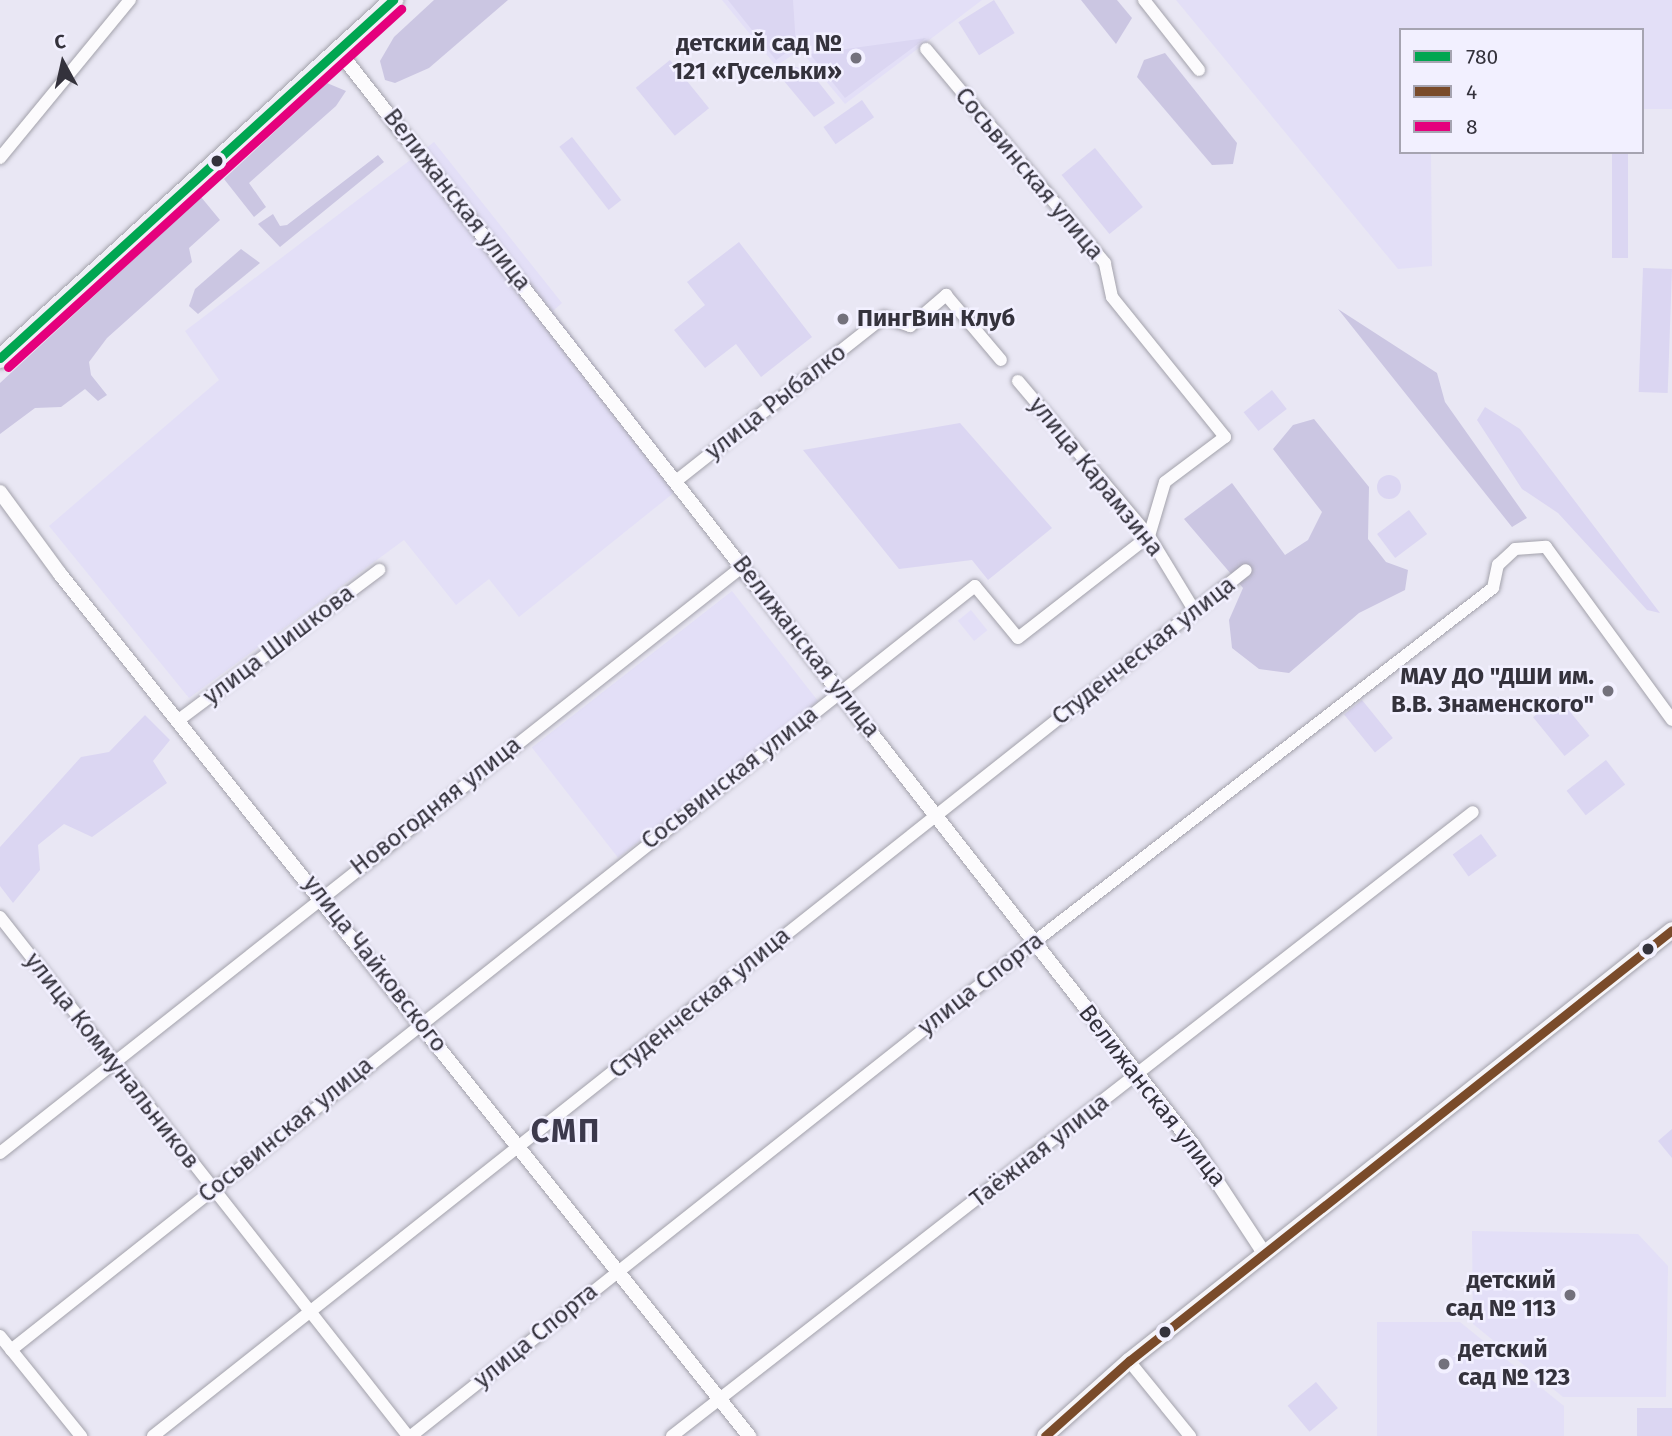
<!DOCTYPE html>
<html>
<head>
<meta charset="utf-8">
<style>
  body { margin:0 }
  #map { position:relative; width:1672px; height:1436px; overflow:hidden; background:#e9e7f4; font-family:"Fira Sans",sans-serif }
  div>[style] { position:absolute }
  .built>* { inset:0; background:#e3dff7; transform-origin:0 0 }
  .green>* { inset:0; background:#dbd6f2; transform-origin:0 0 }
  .round { border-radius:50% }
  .forest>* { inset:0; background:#cbc6e2 }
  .roads { filter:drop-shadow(0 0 2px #a3a2ab) drop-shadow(0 0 2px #a3a2ab) }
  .minor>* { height:12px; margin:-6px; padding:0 6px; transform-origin:6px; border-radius:6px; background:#fcfbfd }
  .tertiary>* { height:14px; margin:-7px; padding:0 7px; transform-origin:7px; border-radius:7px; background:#fcfbfd }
  .secondary>* { height:16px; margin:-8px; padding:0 8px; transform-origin:8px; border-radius:8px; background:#f6f5f9 }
  .primary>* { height:19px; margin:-9.5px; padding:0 9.5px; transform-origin:9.5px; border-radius:9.5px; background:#f0eff6 }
  .bus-1>* { height:9px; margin:-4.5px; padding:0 4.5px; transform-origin:4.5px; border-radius:4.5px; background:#00a651 }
  .bus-2>* { height:9px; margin:-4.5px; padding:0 4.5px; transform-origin:4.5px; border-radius:4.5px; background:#7a4b2a }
  .bus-3>* { height:9px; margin:-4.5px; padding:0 4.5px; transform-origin:4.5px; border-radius:4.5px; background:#e5007d }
  .dots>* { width:19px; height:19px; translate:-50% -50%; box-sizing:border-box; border:4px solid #f2f0ff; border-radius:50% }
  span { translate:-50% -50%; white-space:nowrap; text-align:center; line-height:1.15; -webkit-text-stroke:5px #f2f0ff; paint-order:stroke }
  .poi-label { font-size:24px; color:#34323c; font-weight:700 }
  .right { translate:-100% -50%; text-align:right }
  .left { translate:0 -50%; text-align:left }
  .street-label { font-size:24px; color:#34323c }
  .district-label { font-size:32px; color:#3c394c; font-weight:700; letter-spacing:2px }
  .legend { position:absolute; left:1399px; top:28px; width:245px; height:126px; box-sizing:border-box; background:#f2f0ff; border:2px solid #a6a4b1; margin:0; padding:9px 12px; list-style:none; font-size:21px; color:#34323c }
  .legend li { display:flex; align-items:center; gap:14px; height:35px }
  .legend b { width:35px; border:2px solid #a6a4b1 }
  .north { position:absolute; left:28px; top:28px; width:70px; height:70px; -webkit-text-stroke:5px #f2f0ff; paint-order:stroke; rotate:352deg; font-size:19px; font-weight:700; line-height:28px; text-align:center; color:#34323c }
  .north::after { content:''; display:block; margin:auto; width:24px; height:32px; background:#34323c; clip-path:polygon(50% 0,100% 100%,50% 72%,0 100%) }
</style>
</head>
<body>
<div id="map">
  <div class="built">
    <i style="clip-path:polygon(722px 0,982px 0,845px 104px,800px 50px,776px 66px)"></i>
    <i style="clip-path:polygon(1176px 0,1672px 0,1672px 109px,1642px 109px,1642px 30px,1401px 30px,1401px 152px,1431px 152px,1432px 266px,1398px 269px)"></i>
    <i style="clip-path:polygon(434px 142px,562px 303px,553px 311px,686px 483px,519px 617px,489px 579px,456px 605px,404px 540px,189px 698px,49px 526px,219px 380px,185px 331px)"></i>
    <i style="left:732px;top:591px;width:140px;height:254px;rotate:52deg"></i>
    <i style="left:971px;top:610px;width:26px;height:17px;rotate:51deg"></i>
    <i style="clip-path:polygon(1472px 1231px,1638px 1234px,1668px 1266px,1666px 1397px,1563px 1397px,1473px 1324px)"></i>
    <i style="clip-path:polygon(1377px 1322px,1460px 1322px,1564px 1406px,1564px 1436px,1377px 1436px)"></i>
  </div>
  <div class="green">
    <i style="clip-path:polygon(728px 0,793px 0,796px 46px,776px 60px)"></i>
    <i style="left:994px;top:0;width:39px;height:42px;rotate:58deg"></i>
    <i style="clip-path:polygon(926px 38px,845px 98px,810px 54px)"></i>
    <i style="left:670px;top:60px;width:62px;height:44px;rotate:51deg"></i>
    <i style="clip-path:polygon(791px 66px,809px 70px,835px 103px,814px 117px,779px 75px)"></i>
    <i style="left:862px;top:100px;width:21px;height:47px;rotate:55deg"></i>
    <i style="left:572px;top:137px;width:80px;height:16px;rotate:52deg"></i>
    <i style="left:1095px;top:148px;width:76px;height:43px;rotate:51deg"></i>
    <i style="left:1612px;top:152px;width:16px;height:106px"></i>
    <i style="clip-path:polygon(739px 242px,812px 337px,761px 377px,736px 344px,705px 368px,674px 330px,705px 305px,687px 282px)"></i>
    <i style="left:1643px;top:268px;width:29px;height:124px;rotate:2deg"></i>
    <i style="left:1272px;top:390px;width:24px;height:36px;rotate:52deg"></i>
    <i style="clip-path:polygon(1485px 407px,1520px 429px,1660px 613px,1647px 610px,1558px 513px,1522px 489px,1477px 420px)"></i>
    <i style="clip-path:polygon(960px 423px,1052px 528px,988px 580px,972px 560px,899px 569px,803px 450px)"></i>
    <i class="round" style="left:1377px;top:475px;width:24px;height:24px"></i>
    <i style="left:1409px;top:510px;width:30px;height:40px;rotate:53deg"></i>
    <i style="left:1558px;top:697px;width:50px;height:32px;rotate:51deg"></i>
    <i style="left:1362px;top:700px;width:49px;height:23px;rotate:51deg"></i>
    <i style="clip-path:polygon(145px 715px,170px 740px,153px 761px,167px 783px,92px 837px,64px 824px,38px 845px,40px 870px,13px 903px,0 886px,0 847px,81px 757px,109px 752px)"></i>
    <i style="left:1606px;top:760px;width:31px;height:50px;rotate:52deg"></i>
    <i style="left:1481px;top:834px;width:27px;height:35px;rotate:54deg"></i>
    <i style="clip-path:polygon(1672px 1129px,1672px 1158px,1658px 1141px)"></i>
    <i style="left:1316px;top:1382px;width:34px;height:37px;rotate:50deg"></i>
    <i style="left:1637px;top:1408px;width:35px;height:28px"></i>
  </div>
  <div class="forest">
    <i style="clip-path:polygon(434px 0,508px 0,429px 68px,395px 83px,385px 80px,380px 61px,394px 37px)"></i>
    <i style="clip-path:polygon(1081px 0,1117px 0,1132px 18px,1116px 44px)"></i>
    <i style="clip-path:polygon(1165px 53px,1237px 143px,1233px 164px,1212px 165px,1137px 77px,1144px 60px)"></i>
    <i style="clip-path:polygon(327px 83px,346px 91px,336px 106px,249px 183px,266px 207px,254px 217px,224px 179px)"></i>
    <i style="clip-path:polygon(378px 155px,384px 162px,280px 247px,258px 224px,273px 214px,280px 226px,287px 225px)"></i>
    <i style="clip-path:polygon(201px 197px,220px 220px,189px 248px,192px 262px,107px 338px,89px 362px,91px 375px,107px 395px,98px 401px,85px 389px,61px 407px,35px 408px,0 434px,0 383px)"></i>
    <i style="clip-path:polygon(241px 249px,260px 263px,198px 314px,189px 306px,195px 289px)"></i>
    <i style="clip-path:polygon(1338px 309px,1437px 373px,1445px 402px,1527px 518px,1512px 527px)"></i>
    <i style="clip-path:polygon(1314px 419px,1369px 487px,1368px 539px,1386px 562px,1408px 570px,1405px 590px,1359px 613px,1289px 673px,1259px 669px,1232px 648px,1229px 620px,1243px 588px,1184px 519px,1232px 483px,1285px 555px,1308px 540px,1322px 512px,1273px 449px,1293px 425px)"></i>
  </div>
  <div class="roads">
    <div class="minor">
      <i style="left:1144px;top:0;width:89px;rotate:51.8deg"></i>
      <i style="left:0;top:158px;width:205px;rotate:-50.6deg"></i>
      <i style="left:1018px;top:381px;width:203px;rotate:49.8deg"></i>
      <i style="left:1149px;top:536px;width:87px;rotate:58.7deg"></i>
      <i style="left:676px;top:481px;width:265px;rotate:-38.3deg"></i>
      <i style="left:884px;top:317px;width:28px;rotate:19deg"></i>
      <i style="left:910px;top:326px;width:48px;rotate:-40.7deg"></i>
      <i style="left:946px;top:295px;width:85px;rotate:49.8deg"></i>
      <i style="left:180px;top:719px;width:249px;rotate:-36.8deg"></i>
      <i style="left:0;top:917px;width:660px;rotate:51.83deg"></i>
      <i style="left:0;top:1153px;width:947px;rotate:-38.31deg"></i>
      <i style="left:0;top:1336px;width:129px;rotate:51deg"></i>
      <i style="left:11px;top:1350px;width:1230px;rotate:-38.4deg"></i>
      <i style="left:975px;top:586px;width:67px;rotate:50.4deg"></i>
      <i style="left:1018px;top:638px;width:166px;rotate:-37.9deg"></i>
      <i style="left:1149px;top:536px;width:56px;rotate:-73.5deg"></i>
      <i style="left:1165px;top:482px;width:75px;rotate:-36.9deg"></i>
      <i style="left:1225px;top:437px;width:180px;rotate:-128.9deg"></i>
      <i style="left:1112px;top:297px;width:35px;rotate:-102deg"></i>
      <i style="left:1105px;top:263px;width:279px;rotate:-129.9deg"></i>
      <i style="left:1129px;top:1361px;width:97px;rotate:50.9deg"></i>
      <i style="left:153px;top:1436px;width:1394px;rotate:-38.39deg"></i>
      <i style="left:411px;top:1436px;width:794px;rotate:-38.4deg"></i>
      <i style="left:1033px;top:943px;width:581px;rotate:-37.66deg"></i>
      <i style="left:1493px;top:588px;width:24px;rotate:-78deg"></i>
      <i style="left:1498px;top:565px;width:23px;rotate:-43deg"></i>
      <i style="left:1515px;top:549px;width:31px;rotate:-4deg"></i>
      <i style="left:1546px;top:547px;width:214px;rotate:53.9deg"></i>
      <i style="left:672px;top:1436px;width:1015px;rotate:-37.92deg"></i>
    </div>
    <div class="tertiary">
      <i style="left:337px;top:49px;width:1391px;rotate:52.01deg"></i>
      <i style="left:1193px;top:1145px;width:129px;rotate:56.7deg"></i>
      <i style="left:0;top:492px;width:102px;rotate:53.8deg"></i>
      <i style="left:60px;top:574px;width:1104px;rotate:51.36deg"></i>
    </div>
    <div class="secondary">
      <i style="left:1045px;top:1436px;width:113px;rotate:-41.8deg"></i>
      <i style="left:1129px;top:1361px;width:693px;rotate:-38.44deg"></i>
    </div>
    <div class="primary">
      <i style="left:0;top:358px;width:532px;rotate:-42.33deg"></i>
    </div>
  </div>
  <div class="bus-1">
    <i style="left:0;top:358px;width:532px;rotate:-42.33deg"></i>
  </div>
  <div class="bus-2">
    <i style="left:1045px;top:1436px;width:113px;rotate:-41.8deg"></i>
    <i style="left:1129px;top:1361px;width:693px;rotate:-38.44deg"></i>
  </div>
  <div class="bus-3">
    <i style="left:8px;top:367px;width:532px;rotate:-42.33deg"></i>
  </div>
  <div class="dots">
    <i style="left:856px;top:58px;background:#73717c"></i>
    <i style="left:217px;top:161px;background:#34323c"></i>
    <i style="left:843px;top:319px;background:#73717c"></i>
    <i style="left:1608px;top:691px;background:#73717c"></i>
    <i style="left:1648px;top:949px;background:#34323c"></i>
    <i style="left:1570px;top:1295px;background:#73717c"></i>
    <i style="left:1165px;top:1332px;background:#34323c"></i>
    <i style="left:1444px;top:1364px;background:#73717c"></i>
  </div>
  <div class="poi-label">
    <span class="right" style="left:842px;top:58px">детский сад №<br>121 «Гусельки»</span>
    <span class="left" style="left:857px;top:319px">ПингВин Клуб</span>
    <span class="right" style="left:1594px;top:691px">МАУ ДО "ДШИ им.<br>В.В. Знаменского"</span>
    <span class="right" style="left:1556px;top:1295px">детский<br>сад № 113</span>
    <span class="left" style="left:1458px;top:1364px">детский<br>сад № 123</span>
  </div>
  <div class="street-label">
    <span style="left:1029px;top:174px;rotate:50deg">Сосьвинская улица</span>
    <span style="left:457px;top:200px;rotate:52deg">Велижанская улица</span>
    <span style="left:776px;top:402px;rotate:-38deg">улица Рыбалко</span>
    <span style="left:1096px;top:477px;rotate:51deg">улица Карамзина</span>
    <span style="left:279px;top:645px;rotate:-37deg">улица Шишкова</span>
    <span style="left:806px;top:647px;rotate:52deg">Велижанская улица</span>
    <span style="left:1144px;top:651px;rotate:-38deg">Студенческая улица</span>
    <span style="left:730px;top:778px;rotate:-38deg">Сосьвинская улица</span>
    <span style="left:436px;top:806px;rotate:-38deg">Новогодняя улица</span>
    <span style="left:375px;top:964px;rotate:52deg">улица Чайковского</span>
    <span style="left:981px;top:984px;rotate:-38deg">улица Спорта</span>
    <span style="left:700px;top:1003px;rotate:-39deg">Студенческая улица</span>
    <span style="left:112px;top:1061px;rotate:52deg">улица Коммунальников</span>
    <span style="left:1152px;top:1096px;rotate:52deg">Велижанская улица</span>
    <span style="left:286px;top:1130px;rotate:-39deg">Сосьвинская улица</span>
    <span style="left:1040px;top:1151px;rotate:-38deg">Таёжная улица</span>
    <span style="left:536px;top:1336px;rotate:-39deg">улица Спорта</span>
  </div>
  <div class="district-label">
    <span style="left:566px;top:1131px">СМП</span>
  </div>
  <ul class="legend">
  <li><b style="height:9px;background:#00a651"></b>780</li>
  <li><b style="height:9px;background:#7a4b2a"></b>4</li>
  <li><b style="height:9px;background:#e5007d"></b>8</li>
  </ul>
  <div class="north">С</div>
</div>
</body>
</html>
